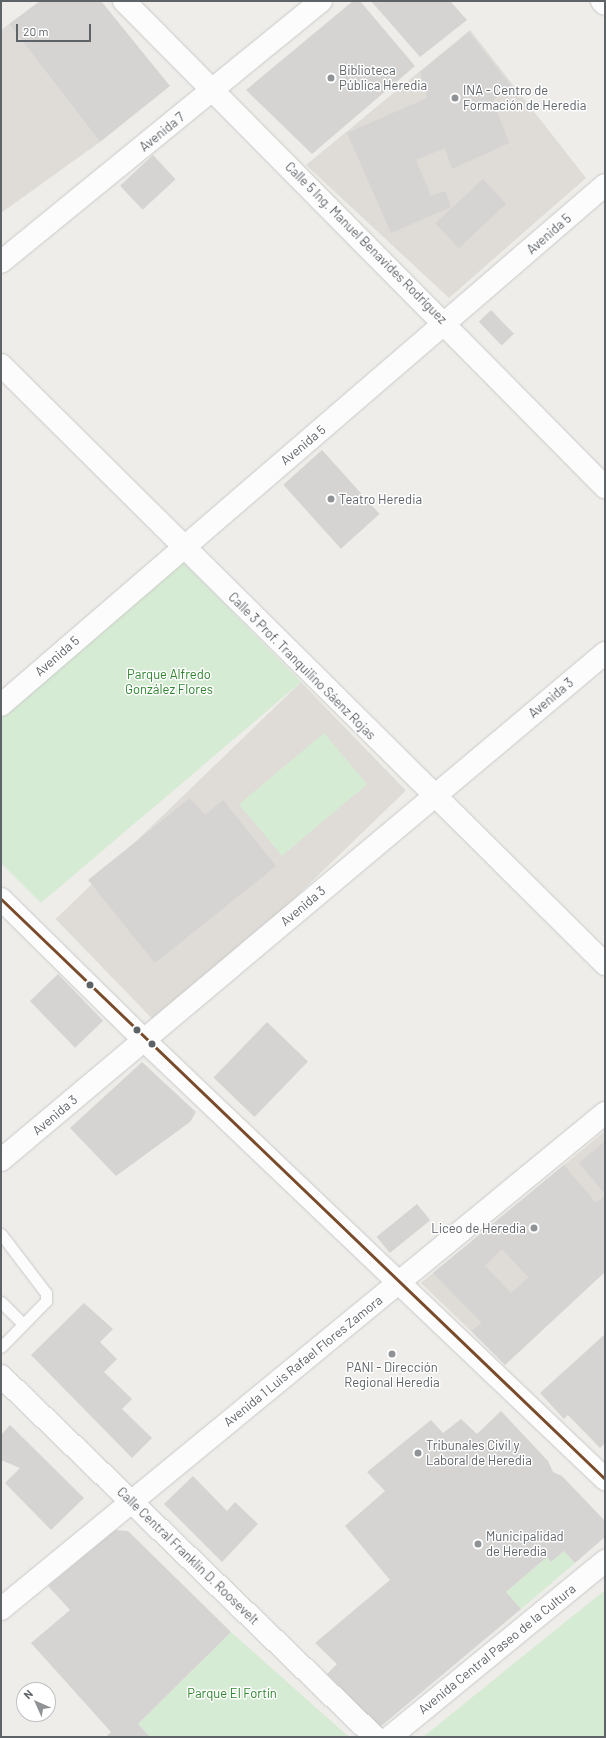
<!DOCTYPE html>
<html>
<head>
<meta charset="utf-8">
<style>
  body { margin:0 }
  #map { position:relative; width:606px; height:1738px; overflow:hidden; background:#eeede9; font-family:Barlow,sans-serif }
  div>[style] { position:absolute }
  .education>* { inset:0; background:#dfdcd7; transform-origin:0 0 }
  .green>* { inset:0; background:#d6ebd3; transform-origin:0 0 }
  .building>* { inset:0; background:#d5d4d2; transform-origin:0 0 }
  .roads { filter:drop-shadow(0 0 1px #c9cac9) drop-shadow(0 0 1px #c9cac9) }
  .service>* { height:11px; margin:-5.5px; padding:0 5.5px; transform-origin:5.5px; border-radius:5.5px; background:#fcfcfc }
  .minor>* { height:22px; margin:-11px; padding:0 11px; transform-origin:11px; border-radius:11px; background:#fcfcfc }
  .tertiary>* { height:22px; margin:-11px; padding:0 11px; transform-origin:11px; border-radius:11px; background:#fcfcfc }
  .secondary>* { height:22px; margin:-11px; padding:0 11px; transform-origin:11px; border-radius:11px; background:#fcfcfc }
  .bus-1>* { height:3px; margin:-1.5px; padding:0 1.5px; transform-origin:1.5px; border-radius:1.5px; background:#7a4b2a }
  .dots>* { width:11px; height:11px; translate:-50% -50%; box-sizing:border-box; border:2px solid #fff; border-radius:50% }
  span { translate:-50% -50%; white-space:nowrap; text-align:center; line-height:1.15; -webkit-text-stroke:3px #fff; paint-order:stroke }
  .poi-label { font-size:13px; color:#5e6368 }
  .left { translate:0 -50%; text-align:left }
  .right { translate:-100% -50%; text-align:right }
  .street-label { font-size:13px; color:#5e6368 }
  .park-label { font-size:13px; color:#2f852f }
  .frame { position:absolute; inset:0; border:2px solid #5e6368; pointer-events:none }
  .north { position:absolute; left:16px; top:1682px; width:40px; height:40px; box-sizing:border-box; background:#fff; border:1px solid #bfc1c3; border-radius:50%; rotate:315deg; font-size:11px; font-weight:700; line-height:16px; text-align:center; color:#5e6368 }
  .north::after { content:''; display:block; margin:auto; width:14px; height:18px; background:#909395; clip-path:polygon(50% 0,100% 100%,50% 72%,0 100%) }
  .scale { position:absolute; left:16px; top:24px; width:75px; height:18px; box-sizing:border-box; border:2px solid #5e6368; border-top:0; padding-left:5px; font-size:12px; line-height:14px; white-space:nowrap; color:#5e6368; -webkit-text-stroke:3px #fff; paint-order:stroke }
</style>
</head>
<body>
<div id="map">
  <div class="education">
    <i style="clip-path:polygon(9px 24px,100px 142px,1px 213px,1px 30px)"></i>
    <i style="clip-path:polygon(470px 30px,586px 178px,449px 298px,306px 165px)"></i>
    <i style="left:301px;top:682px;width:151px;height:341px;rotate:46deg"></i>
    <i style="clip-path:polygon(605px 1131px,605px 1236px,589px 1219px,471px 1331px,421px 1283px)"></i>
  </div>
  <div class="green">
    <i style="clip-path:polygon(181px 560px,301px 682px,41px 903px,1px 863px,1px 715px)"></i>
    <i style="left:324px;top:733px;width:67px;height:111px;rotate:50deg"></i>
    <i style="clip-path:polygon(564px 1551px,575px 1563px,521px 1609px,506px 1592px,547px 1557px,551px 1562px)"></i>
    <i style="clip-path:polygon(605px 1590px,605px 1737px,423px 1737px)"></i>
    <i style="clip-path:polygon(231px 1632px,349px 1737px,150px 1737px,138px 1724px)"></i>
  </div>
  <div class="building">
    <i style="clip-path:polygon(40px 1px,101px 1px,170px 86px,100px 142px,9px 24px)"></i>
    <i style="clip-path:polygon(353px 1px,360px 1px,415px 66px,312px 154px,246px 90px)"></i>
    <i style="clip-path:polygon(371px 1px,450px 1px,467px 20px,420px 57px)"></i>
    <i style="clip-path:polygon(469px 32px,512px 87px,493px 100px,509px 143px,452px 169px,445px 148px,416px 160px,431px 196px,445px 191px,451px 207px,391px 233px,347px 133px,427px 98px,420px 72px)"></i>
    <i style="left:153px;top:155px;width:33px;height:45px;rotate:47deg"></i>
    <i style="left:483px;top:179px;width:34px;height:65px;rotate:47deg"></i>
    <i style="left:491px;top:310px;width:33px;height:17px;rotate:46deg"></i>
    <i style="left:322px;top:450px;width:86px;height:52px;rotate:48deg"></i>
    <i style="clip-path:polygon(190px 798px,205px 815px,223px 800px,276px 866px,155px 963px,88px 880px)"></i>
    <i style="left:58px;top:974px;width:65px;height:39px;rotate:46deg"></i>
    <i style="left:267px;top:1022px;width:57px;height:77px;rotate:44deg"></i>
    <i style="clip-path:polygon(142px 1062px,196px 1112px,190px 1122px,116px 1176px,70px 1128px)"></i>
    <i style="clip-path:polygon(605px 1141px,605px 1194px,579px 1163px)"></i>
    <i style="clip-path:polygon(evenodd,564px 1165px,596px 1203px,605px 1196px,605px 1272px,505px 1365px,471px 1331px,481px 1322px,433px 1273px,564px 1165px,502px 1249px,528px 1277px,511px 1293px,485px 1266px,502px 1249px)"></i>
    <i style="left:417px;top:1204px;width:21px;height:52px;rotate:51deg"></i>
    <i style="clip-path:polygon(84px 1303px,113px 1329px,100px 1342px,117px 1359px,104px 1372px,132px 1399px,122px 1409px,152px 1438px,132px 1458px,31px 1355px)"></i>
    <i style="clip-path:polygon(605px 1334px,605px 1443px,600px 1448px,568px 1415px,564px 1419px,540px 1393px)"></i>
    <i style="clip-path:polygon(501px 1411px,548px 1461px,553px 1472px,562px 1476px,605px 1521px,605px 1537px,575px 1563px,564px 1551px,551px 1562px,547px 1557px,506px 1592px,521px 1609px,380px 1727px,327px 1674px,337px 1664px,315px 1643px,390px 1580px,345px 1526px,385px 1491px,367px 1472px,431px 1420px,443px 1433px,461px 1419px,477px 1434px)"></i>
    <i style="clip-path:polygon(10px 1425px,84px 1498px,51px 1530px,5px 1483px,20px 1468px,1px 1460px,1px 1435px)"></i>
    <i style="clip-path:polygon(193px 1476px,227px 1511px,235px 1502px,258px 1524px,222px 1562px,164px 1504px)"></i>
    <i style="clip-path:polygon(115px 1530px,128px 1531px,231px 1632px,138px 1724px,150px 1737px,106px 1737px,111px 1732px,31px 1643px,70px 1610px,48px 1586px)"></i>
  </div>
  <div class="roads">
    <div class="service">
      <i style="left:1px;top:1234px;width:74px;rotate:52.7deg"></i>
      <i style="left:46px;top:1293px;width:8px;rotate:90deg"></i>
      <i style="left:46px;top:1301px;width:64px;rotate:134.4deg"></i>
      <i style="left:1px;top:1302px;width:31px;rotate:45deg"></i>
    </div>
    <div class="minor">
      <i style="left:124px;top:1px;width:684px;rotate:45.3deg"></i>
      <i style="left:1px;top:262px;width:413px;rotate:-39.2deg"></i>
      <i style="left:1px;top:365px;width:851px;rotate:44.76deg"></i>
      <i style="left:1px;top:705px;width:797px;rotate:-40.73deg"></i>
      <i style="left:1px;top:899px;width:201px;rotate:44.6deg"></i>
      <i style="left:144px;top:1040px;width:637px;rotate:43.6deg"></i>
      <i style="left:1px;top:1609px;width:782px;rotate:-39.39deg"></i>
      <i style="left:390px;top:1737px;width:278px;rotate:-39.3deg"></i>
    </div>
    <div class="tertiary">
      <i style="left:1px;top:1160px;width:789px;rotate:-40.01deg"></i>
    </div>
    <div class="secondary">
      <i style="left:602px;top:1px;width:4px;rotate:45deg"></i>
      <i style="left:1px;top:1376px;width:520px;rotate:43.99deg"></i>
    </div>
  </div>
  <div class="bus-1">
    <i style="left:1px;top:899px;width:837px;rotate:43.84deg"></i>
  </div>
  <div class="dots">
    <i style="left:331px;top:78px;background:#909395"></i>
    <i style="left:455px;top:98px;background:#909395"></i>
    <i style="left:331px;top:499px;background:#909395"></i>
    <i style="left:90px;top:985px;background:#5e6368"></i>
    <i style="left:137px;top:1030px;background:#5e6368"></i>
    <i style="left:152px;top:1044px;background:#5e6368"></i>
    <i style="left:534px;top:1228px;background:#909395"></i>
    <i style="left:392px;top:1354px;background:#909395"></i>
    <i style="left:418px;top:1453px;background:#909395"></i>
    <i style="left:478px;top:1544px;background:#909395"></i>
  </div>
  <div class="poi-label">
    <span class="left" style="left:339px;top:78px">Biblioteca<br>Pública Heredia</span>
    <span class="left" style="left:463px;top:98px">INA - Centro de<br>Formación de Heredia</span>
    <span class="left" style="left:339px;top:499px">Teatro Heredia</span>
    <span class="right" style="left:526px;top:1228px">Liceo de Heredia</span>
    <span style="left:392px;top:1375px">PANI - Dirección<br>Regional Heredia</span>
    <span class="left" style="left:426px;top:1453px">Tribunales Civil y<br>Laboral de Heredia</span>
    <span class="left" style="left:486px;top:1544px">Municipalidad<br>de Heredia</span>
  </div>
  <div class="street-label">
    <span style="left:162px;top:132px;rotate:-39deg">Avenida 7</span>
    <span style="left:549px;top:234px;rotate:-41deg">Avenida 5</span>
    <span style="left:366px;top:243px;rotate:45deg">Calle 5 Ing. Manuel Benavides Rodríguez</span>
    <span style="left:303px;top:445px;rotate:-40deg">Avenida 5</span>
    <span style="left:57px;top:656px;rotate:-41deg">Avenida 5</span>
    <span style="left:302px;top:666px;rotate:45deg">Calle 3 Prof. Tranquilino Sáenz Rojas</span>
    <span style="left:551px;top:698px;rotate:-40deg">Avenida 3</span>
    <span style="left:303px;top:906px;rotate:-40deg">Avenida 3</span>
    <span style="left:55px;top:1115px;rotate:-40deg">Avenida 3</span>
    <span style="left:303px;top:1361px;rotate:-39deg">Avenida 1 Luis Rafael Flores Zamora</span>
    <span style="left:188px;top:1556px;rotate:44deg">Calle Central Franklin D. Roosevelt</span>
    <span style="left:497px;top:1649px;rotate:-39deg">Avenida Central Paseo de la Cultura</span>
  </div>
  <div class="park-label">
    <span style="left:169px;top:682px">Parque Alfredo<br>González Flores</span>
    <span style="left:232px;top:1693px">Parque El Fortín</span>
  </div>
  <div class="frame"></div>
  <div class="north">N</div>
  <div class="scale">20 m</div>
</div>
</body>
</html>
